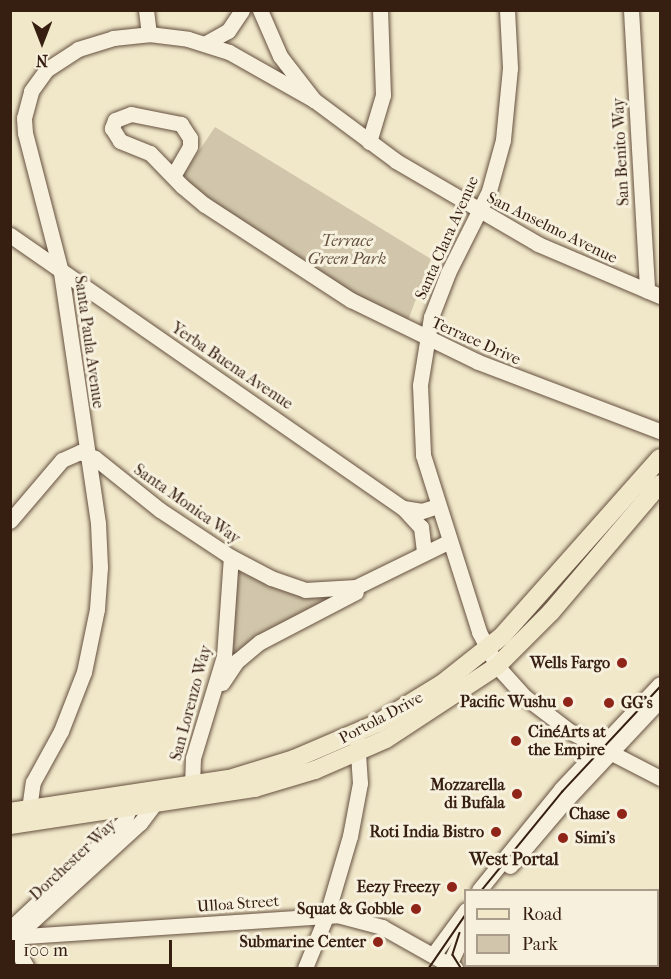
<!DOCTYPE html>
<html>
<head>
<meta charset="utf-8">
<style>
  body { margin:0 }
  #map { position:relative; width:671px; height:979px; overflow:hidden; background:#f1e8ca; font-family:"IM FELL French Canon",serif }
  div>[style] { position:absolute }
  .green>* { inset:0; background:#d1c6ab }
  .roads { filter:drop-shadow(0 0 2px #65503f) drop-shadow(0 0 2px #65503f) }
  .minor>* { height:15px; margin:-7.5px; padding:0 7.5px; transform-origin:7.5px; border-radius:7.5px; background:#f6f0dd }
  .major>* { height:18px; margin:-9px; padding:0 9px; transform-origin:9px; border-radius:9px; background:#f1e8ca }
  .tram>* { height:1.5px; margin:-0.75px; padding:0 0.75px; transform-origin:0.75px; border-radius:0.75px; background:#361e11 }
  .dots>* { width:16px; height:16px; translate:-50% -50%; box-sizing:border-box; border:3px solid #f6f0dd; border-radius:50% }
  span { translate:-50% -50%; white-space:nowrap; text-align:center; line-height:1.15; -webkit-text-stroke:6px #f6f0dd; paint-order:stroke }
  .street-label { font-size:16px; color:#361e11 }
  .park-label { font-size:16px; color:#64503f; font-style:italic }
  .poi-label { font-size:16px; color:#361e11; font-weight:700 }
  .right { translate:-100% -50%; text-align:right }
  .left { translate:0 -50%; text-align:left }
  .neighbourhood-label { font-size:18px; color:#361e11; font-weight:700 }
  .frame { position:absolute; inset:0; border:12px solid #361e11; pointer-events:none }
  .legend { position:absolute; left:464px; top:889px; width:195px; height:78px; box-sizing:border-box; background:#f6f0dd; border:2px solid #a99c8b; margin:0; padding:8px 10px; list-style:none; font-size:18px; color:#361e11 }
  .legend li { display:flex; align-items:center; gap:12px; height:30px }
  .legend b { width:30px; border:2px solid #a99c8b }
  .north { position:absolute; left:12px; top:12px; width:60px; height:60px; -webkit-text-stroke:4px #f6f0dd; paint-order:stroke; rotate:180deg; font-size:16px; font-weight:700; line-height:24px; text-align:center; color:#361e11 }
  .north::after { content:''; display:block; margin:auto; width:21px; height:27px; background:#361e11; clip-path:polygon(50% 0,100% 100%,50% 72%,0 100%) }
  .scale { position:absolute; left:12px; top:940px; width:160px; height:27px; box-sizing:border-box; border:3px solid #361e11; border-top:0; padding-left:8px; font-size:18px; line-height:21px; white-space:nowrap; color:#361e11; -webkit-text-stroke:4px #f6f0dd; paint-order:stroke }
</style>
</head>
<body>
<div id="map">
  <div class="green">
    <i style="clip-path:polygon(215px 127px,431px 259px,407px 323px,327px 282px,180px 179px)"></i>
    <i style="clip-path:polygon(238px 571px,290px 593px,329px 598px,229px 658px)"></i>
  </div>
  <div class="roads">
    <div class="minor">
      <i style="left:146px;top:10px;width:24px;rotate:83deg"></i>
      <i style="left:260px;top:10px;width:50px;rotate:66.5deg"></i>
      <i style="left:280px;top:56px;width:56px;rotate:52.3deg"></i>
      <i style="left:314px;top:100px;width:102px;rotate:36.6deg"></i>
      <i style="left:396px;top:161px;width:164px;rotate:30.3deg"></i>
      <i style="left:538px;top:244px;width:133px;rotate:23.1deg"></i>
      <i style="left:507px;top:10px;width:58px;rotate:87deg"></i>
      <i style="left:510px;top:68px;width:72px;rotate:95.6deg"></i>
      <i style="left:503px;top:140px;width:53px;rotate:105.4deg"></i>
      <i style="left:489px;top:191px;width:92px;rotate:116.6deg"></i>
      <i style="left:448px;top:273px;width:47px;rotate:111.1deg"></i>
      <i style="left:431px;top:317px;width:69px;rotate:99.2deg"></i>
      <i style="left:420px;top:385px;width:70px;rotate:87.5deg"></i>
      <i style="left:423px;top:455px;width:186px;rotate:72.4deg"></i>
      <i style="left:479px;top:632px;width:38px;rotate:62deg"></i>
      <i style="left:497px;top:666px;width:42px;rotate:47.9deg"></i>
      <i style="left:525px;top:697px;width:58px;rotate:37.3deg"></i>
      <i style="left:571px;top:732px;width:100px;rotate:27.3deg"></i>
      <i style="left:631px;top:10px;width:281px;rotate:86.7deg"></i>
      <i style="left:206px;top:43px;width:25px;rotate:-29deg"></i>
      <i style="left:228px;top:31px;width:25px;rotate:-56deg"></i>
      <i style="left:369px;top:142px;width:49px;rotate:-73.4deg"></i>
      <i style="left:383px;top:95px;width:85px;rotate:-92deg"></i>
      <i style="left:173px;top:176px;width:34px;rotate:-60deg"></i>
      <i style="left:190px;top:146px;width:8px;rotate:-90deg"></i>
      <i style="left:190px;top:138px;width:17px;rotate:-123deg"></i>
      <i style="left:181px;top:124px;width:51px;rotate:-168.7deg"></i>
      <i style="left:131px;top:114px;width:17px;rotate:159deg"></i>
      <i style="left:115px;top:120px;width:9px;rotate:111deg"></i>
      <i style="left:112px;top:128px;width:15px;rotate:58deg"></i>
      <i style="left:120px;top:141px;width:32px;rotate:22deg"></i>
      <i style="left:150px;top:153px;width:46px;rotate:45.9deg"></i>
      <i style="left:182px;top:186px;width:30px;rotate:40deg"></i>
      <i style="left:205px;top:205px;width:174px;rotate:33.1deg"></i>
      <i style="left:351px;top:300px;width:141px;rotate:26deg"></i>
      <i style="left:478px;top:362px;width:195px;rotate:20.8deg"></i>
      <i style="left:10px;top:235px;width:479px;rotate:34.8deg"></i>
      <i style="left:403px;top:508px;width:19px;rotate:9deg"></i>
      <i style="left:422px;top:511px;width:16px;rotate:-18deg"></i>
      <i style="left:403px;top:508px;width:26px;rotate:47deg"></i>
      <i style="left:421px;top:527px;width:23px;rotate:83deg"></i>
      <i style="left:10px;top:521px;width:80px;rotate:-49.6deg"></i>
      <i style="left:62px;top:460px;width:20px;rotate:-24deg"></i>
      <i style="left:80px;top:452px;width:16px;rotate:22deg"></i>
      <i style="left:95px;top:458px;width:83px;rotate:38.7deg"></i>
      <i style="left:160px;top:510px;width:85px;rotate:33.5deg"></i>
      <i style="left:231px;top:557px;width:45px;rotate:27.7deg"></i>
      <i style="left:271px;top:578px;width:36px;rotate:19deg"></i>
      <i style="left:305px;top:590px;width:51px;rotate:-3.4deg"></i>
      <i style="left:356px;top:587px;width:102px;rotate:-26.1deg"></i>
      <i style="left:222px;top:683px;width:27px;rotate:-56deg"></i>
      <i style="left:237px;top:661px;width:30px;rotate:-40deg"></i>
      <i style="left:260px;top:642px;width:108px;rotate:-27.5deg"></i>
      <i style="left:192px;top:786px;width:28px;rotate:-88deg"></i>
      <i style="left:193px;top:758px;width:107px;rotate:-73.1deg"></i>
      <i style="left:224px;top:656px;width:99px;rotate:-86deg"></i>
      <i style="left:29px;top:809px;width:27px;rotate:-82deg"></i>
      <i style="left:33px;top:782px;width:58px;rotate:-61.2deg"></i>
      <i style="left:61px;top:731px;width:63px;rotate:-68.7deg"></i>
      <i style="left:84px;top:672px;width:64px;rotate:-78.3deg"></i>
      <i style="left:97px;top:609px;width:42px;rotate:-85.9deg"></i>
      <i style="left:100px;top:567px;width:44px;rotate:-92.6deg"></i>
      <i style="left:98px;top:523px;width:254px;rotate:-98.4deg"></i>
      <i style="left:61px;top:272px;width:144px;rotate:-104.5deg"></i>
      <i style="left:25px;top:133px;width:15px;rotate:-94deg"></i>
      <i style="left:24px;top:118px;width:28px;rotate:-75deg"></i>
      <i style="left:31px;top:91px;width:26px;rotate:-54deg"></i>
      <i style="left:46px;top:70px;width:38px;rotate:-33deg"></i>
      <i style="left:78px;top:49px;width:37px;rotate:-17deg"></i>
      <i style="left:113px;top:38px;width:36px;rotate:-6deg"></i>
      <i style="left:149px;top:34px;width:39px;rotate:7deg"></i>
      <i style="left:188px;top:39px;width:43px;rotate:17.6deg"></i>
      <i style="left:229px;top:52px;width:98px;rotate:29.5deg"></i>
      <i style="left:510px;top:866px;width:87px;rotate:-49.7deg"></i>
      <i style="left:566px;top:800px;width:137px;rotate:-46.8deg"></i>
      <i style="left:479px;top:890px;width:130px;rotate:-50.9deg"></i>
      <i style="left:561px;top:789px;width:144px;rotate:-46.7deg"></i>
      <i style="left:658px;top:904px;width:4px;rotate:-63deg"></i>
      <i style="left:10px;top:937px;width:328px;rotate:-3.8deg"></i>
      <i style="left:337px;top:915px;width:47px;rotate:14.9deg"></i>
      <i style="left:382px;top:927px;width:84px;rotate:29.3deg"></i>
      <i style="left:15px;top:937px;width:169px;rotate:-42.4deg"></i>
      <i style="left:140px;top:823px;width:21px;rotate:-53deg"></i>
      <i style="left:433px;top:955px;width:56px;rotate:-53.7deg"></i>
      <i style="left:449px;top:965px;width:40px;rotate:-65deg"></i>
      <i style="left:27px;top:968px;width:18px;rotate:-119deg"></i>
      <i style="left:18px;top:952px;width:27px;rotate:-98deg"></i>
      <i style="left:14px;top:925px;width:151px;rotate:-43.1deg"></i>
      <i style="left:124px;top:822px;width:14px;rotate:-69deg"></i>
      <i style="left:305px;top:968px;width:58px;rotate:-67.8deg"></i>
      <i style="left:327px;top:914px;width:81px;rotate:-73.6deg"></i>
      <i style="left:350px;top:836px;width:54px;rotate:-79.3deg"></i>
      <i style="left:360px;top:783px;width:44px;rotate:-93.9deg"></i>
      <i style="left:600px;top:968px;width:4px;rotate:-34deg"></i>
    </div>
    <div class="major">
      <i style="left:10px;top:812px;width:221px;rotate:-8.6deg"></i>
      <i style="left:229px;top:779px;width:68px;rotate:-17.1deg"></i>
      <i style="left:294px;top:759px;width:91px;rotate:-23.2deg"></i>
      <i style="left:378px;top:723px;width:76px;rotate:-31.6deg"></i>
      <i style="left:443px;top:683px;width:75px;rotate:-38.5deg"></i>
      <i style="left:502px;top:636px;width:238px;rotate:-48.4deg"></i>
      <i style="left:10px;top:825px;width:248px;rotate:-8.6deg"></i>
      <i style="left:255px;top:788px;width:63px;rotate:-16.7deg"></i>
      <i style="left:315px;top:770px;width:77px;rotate:-23.6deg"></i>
      <i style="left:386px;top:739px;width:133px;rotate:-33.3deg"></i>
      <i style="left:497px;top:666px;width:76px;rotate:-45deg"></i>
      <i style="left:551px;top:612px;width:168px;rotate:-49.6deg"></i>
    </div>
  </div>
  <div class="tram">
    <i style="left:482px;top:890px;width:127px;rotate:-50.8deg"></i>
    <i style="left:562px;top:792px;width:144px;rotate:-47deg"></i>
    <i style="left:460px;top:933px;width:23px;rotate:108deg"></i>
    <i style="left:453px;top:955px;width:15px;rotate:58deg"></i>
    <i style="left:429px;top:968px;width:65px;rotate:-55.6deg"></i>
  </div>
  <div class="dots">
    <i style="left:622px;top:663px;background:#8f2418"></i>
    <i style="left:568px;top:702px;background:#8f2418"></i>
    <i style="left:609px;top:703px;background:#8f2418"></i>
    <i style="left:516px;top:741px;background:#8f2418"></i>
    <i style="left:517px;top:794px;background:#8f2418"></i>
    <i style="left:622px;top:814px;background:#8f2418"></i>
    <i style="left:496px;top:832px;background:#8f2418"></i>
    <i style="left:563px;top:838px;background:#8f2418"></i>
    <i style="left:452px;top:887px;background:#8f2418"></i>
    <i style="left:416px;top:909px;background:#8f2418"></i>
    <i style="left:378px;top:942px;background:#8f2418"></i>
  </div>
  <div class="street-label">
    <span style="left:621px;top:152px;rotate:-93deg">San Benito Way</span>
    <span style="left:552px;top:228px;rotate:26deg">San Anselmo Avenue</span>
    <span style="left:447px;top:238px;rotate:-66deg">Santa Clara Avenue</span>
    <span style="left:476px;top:341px;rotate:24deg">Terrace Drive</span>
    <span style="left:89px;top:342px;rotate:82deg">Santa Paula Avenue</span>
    <span style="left:232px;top:366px;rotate:34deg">Yerba Buena Avenue</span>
    <span style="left:187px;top:504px;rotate:35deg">Santa Monica Way</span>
    <span style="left:191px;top:703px;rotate:-75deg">San Lorenzo Way</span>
    <span style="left:381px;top:718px;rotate:-28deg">Portola Drive</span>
    <span style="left:73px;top:860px;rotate:-43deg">Dorchester Way</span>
    <span style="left:238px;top:904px;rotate:-4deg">Ulloa Street</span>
  </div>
  <div class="park-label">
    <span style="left:347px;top:250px">Terrace<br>Green Park</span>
  </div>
  <div class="poi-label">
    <span class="right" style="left:610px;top:663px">Wells Fargo</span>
    <span class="right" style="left:556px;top:702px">Pacific Wushu</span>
    <span class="left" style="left:621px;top:703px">GG’s</span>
    <span class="left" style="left:528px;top:741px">CinéArts at<br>the Empire</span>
    <span class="right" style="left:505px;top:794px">Mozzarella<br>di Bufala</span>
    <span class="right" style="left:610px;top:814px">Chase</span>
    <span class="right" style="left:484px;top:832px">Roti India Bistro</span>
    <span class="left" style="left:575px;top:838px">Simi’s</span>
    <span class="right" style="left:440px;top:887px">Eezy Freezy</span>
    <span class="right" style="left:404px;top:909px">Squat &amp; Gobble</span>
    <span class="right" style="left:366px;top:942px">Submarine Center</span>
  </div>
  <div class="neighbourhood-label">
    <span style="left:514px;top:860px">West Portal</span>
  </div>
  <div class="frame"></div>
  <ul class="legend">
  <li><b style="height:8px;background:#f1e8ca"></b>Road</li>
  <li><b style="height:16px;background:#d1c6ab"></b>Park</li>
  </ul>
  <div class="north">N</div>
  <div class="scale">100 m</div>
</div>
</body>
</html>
